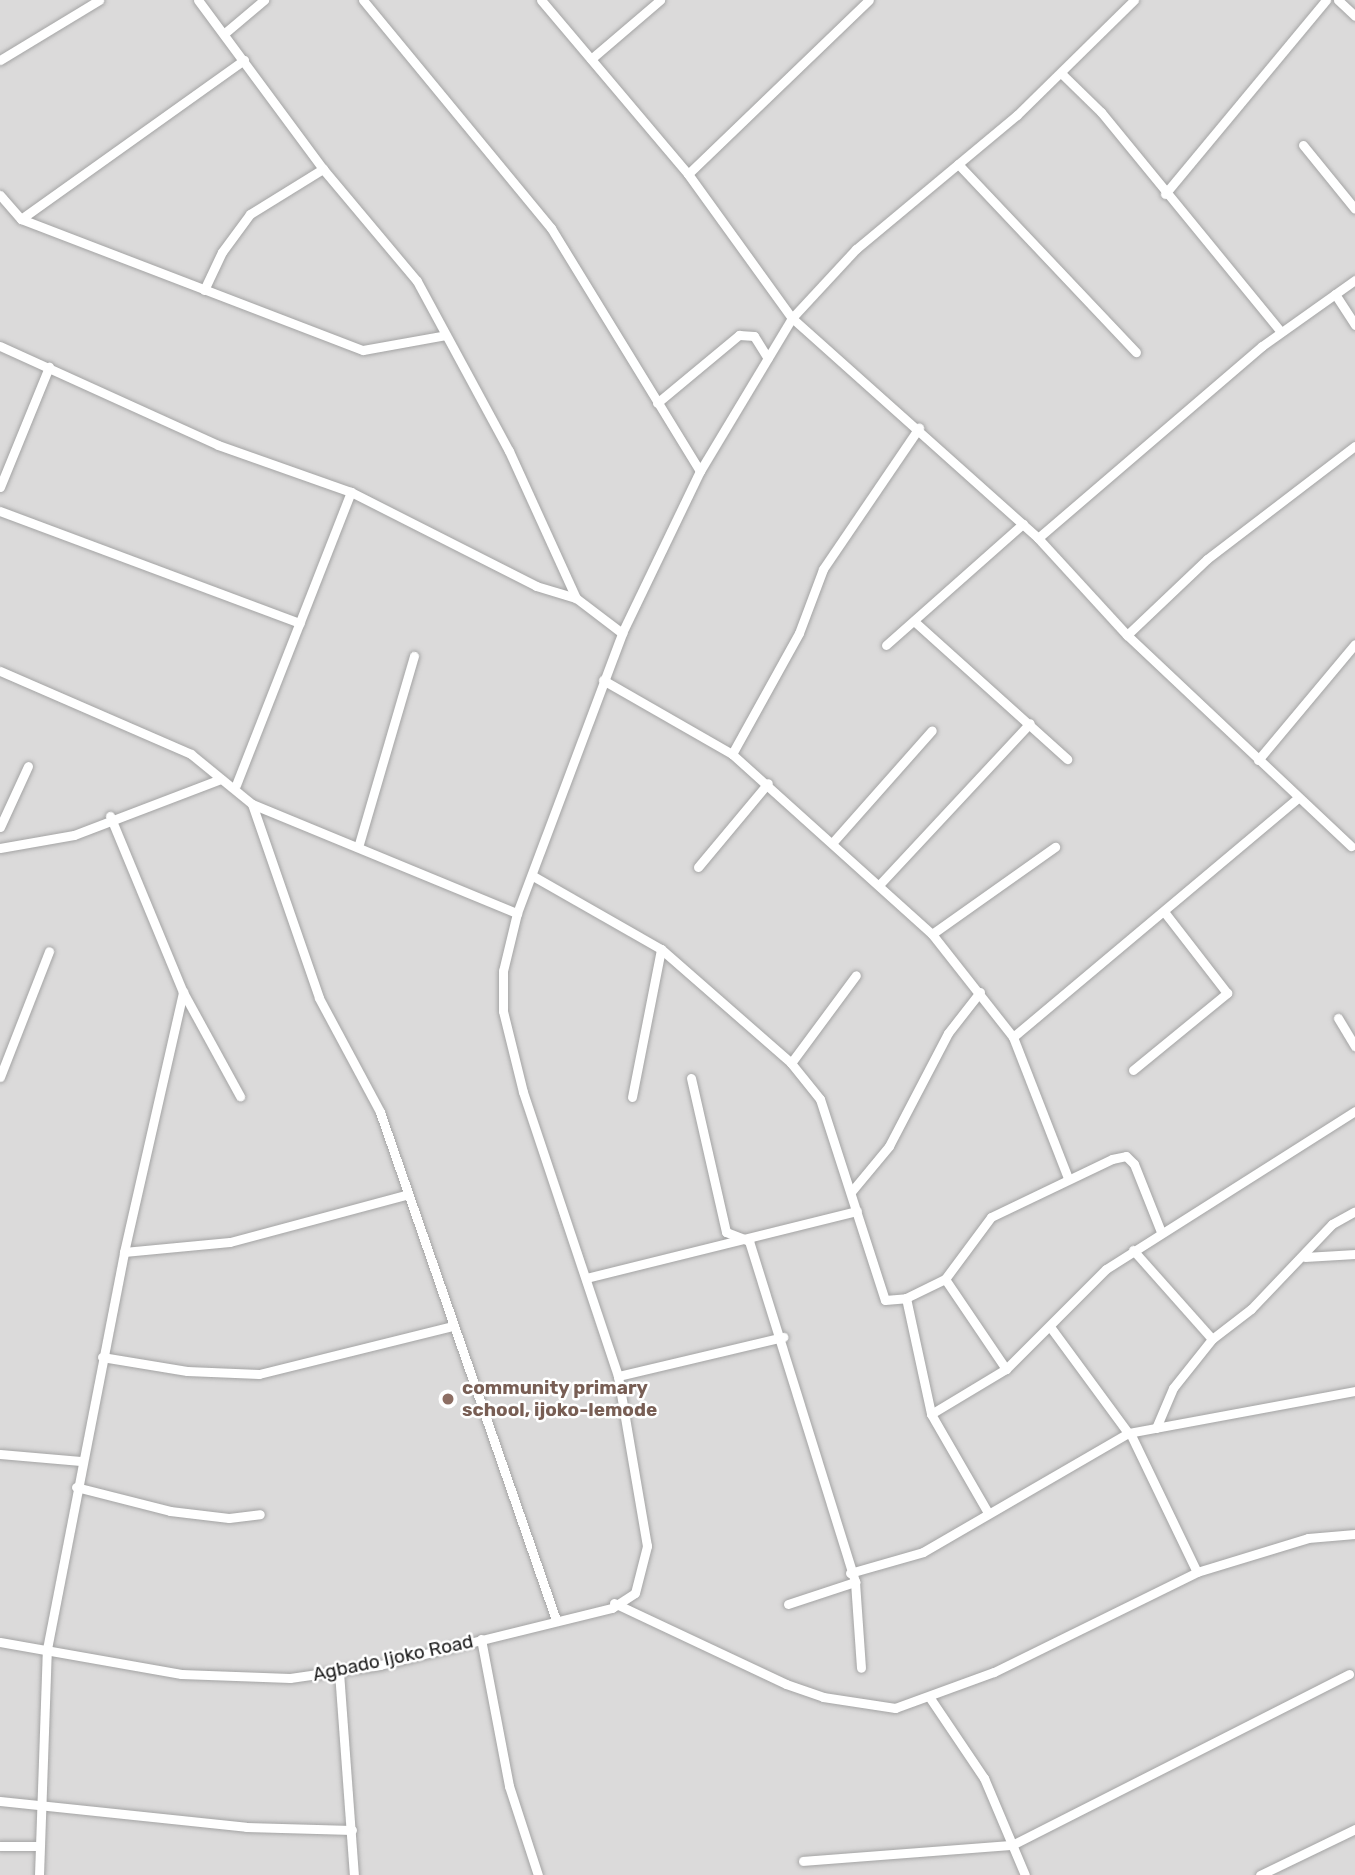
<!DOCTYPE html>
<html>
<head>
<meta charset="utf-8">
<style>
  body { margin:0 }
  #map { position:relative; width:1355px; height:1875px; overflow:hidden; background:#eeebe4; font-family:Rubik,sans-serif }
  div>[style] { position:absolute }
  .residential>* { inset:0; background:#dbdada; transform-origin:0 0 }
  .roads { filter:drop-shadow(0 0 2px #a4a4a4) drop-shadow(0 0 2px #a4a4a4) }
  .street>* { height:9px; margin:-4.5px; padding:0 4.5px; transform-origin:4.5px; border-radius:4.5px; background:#fff }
  .dots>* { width:19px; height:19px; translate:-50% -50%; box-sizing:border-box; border:4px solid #fff; border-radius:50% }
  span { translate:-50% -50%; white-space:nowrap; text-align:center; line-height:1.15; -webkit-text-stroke:5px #fff; paint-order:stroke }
  .education-label { font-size:19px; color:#785e54; font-weight:700 }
  .left { translate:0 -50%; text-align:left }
  .street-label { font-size:19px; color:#1d1d1d }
</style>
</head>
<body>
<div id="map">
  <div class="residential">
    <i style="left:0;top:0;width:1355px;height:1875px"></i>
  </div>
  <div class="roads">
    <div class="street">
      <i style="left:198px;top:0;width:210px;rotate:53.5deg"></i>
      <i style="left:323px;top:169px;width:146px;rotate:50deg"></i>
      <i style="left:417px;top:281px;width:193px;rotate:61.6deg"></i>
      <i style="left:509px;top:451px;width:162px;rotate:65.5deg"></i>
      <i style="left:363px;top:0;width:296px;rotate:50.5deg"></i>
      <i style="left:551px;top:228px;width:285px;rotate:58.5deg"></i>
      <i style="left:541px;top:0;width:228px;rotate:49.8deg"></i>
      <i style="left:688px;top:174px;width:178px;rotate:54.2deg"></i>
      <i style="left:792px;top:318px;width:330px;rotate:41.8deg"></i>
      <i style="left:1038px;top:538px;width:132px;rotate:47.5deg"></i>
      <i style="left:1127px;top:635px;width:308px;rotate:43.3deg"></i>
      <i style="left:1338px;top:0;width:23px;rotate:43deg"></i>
      <i style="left:226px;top:32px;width:50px;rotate:-40.1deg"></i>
      <i style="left:591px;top:59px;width:91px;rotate:-40.5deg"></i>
      <i style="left:0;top:60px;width:116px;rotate:-31.2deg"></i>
      <i style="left:1062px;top:74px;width:54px;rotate:44.3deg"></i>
      <i style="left:1101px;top:112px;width:284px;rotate:50.7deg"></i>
      <i style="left:1303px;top:145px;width:82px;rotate:50.9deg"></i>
      <i style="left:958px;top:164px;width:259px;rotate:46.6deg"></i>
      <i style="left:688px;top:174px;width:251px;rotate:-43.9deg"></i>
      <i style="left:1165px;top:194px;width:252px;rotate:-50.3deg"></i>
      <i style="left:0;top:195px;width:32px;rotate:49deg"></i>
      <i style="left:21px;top:219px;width:366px;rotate:21deg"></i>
      <i style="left:363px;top:350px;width:84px;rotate:-10.2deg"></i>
      <i style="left:21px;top:219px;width:274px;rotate:-35.5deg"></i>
      <i style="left:204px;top:290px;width:42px;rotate:-64.7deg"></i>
      <i style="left:222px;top:252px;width:47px;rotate:-53.6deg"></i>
      <i style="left:250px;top:214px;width:86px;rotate:-31.7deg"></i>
      <i style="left:1335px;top:294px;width:37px;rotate:57deg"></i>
      <i style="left:0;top:346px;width:239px;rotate:24.4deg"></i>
      <i style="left:218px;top:445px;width:141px;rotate:19.5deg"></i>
      <i style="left:351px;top:492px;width:208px;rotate:26.9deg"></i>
      <i style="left:536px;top:586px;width:42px;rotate:16.7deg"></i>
      <i style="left:576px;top:598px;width:58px;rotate:37.3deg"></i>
      <i style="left:657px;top:403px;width:107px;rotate:-39.7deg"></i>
      <i style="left:739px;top:335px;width:15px;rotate:4deg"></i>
      <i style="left:754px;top:336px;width:26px;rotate:58deg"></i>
      <i style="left:0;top:487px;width:130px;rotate:-67.8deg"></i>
      <i style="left:0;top:511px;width:320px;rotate:20.5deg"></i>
      <i style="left:1038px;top:538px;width:295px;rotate:-40.6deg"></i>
      <i style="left:1262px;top:346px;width:114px;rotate:-35.4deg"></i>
      <i style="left:915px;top:622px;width:205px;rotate:42deg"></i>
      <i style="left:1127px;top:635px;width:110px;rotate:-43.5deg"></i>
      <i style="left:1207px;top:559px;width:186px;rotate:-37.4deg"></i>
      <i style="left:886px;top:645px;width:183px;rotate:-41.5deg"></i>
      <i style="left:0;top:671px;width:208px;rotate:23.5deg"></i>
      <i style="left:191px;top:754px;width:79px;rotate:39.3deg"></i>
      <i style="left:252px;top:804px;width:287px;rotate:22.4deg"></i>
      <i style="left:603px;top:680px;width:149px;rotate:29.8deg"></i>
      <i style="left:732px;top:754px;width:269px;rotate:42deg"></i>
      <i style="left:932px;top:934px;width:131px;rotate:51.8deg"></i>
      <i style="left:1013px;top:1037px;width:151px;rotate:68.7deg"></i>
      <i style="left:732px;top:754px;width:138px;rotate:-61deg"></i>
      <i style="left:799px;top:633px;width:68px;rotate:-69.4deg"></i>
      <i style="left:823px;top:569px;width:171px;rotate:-55.8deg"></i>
      <i style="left:1258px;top:760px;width:151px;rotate:-50.1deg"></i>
      <i style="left:236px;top:785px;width:315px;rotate:-68.6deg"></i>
      <i style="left:252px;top:804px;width:205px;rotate:70.9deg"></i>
      <i style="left:319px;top:998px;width:129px;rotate:61.8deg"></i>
      <i style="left:380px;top:1112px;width:538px;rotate:70.89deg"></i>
      <i style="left:110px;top:816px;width:191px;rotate:67.5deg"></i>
      <i style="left:183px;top:992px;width:119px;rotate:61.3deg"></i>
      <i style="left:0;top:827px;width:67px;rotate:-65.3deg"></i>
      <i style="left:833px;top:842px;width:149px;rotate:-48.5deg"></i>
      <i style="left:359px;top:844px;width:196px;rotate:-73.7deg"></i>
      <i style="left:0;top:848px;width:75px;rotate:-10deg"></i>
      <i style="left:74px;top:835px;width:157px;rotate:-20.9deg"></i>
      <i style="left:698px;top:867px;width:109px;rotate:-50.2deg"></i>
      <i style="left:533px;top:876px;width:147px;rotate:29.7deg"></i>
      <i style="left:661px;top:949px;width:173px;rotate:41.2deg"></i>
      <i style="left:791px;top:1063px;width:46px;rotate:51.1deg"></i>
      <i style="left:820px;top:1099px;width:211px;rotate:72.1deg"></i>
      <i style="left:885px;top:1300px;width:21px;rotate:-5deg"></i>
      <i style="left:906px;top:1298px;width:43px;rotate:-26deg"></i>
      <i style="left:945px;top:1279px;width:77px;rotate:-53.4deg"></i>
      <i style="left:991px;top:1217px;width:134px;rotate:-25.6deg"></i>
      <i style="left:1112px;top:1159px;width:14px;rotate:-12deg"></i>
      <i style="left:1126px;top:1156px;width:11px;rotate:45deg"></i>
      <i style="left:1134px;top:1164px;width:73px;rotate:68.3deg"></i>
      <i style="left:879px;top:885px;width:221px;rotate:-47deg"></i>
      <i style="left:932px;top:934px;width:151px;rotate:-35.3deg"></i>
      <i style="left:1338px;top:1018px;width:33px;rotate:59deg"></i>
      <i style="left:1013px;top:1037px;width:371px;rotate:-40deg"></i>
      <i style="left:791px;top:1063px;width:109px;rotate:-53.5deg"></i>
      <i style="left:1133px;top:1070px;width:122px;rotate:-39.3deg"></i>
      <i style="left:1227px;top:993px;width:100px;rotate:-127.7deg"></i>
      <i style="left:0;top:1077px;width:135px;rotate:-68.7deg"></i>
      <i style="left:691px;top:1078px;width:158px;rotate:77.2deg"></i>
      <i style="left:726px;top:1232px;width:25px;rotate:21deg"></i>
      <i style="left:749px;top:1241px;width:357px;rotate:72.7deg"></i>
      <i style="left:855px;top:1582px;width:86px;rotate:86deg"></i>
      <i style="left:632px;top:1097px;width:151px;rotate:-78.9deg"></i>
      <i style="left:851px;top:1192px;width:60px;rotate:-50.4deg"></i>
      <i style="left:889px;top:1146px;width:127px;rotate:-62.4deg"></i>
      <i style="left:948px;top:1033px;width:52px;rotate:-52deg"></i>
      <i style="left:1133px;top:1250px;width:119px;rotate:48.4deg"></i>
      <i style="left:124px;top:1252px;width:106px;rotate:-5.4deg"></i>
      <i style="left:230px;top:1242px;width:181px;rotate:-15deg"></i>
      <i style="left:1305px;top:1257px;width:50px;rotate:-3.4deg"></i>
      <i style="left:586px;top:1278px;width:279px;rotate:-13.9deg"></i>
      <i style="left:945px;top:1279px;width:109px;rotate:55.9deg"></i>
      <i style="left:1006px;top:1369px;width:141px;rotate:-45deg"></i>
      <i style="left:1106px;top:1269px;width:295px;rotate:-32.4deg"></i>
      <i style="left:906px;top:1298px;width:119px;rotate:77.8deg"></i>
      <i style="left:931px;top:1414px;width:112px;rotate:60deg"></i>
      <i style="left:1051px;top:1328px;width:130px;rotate:53.7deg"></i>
      <i style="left:102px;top:1357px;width:86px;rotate:9.4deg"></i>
      <i style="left:187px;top:1371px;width:72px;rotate:2.4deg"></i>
      <i style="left:259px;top:1374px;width:200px;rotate:-13.9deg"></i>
      <i style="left:618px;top:1376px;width:170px;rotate:-13.3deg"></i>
      <i style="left:931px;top:1414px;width:87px;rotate:-31deg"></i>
      <i style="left:1156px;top:1428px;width:43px;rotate:-67deg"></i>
      <i style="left:1173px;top:1388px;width:63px;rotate:-51.5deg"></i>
      <i style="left:1212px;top:1339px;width:49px;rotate:-37.6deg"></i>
      <i style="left:1251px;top:1309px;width:117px;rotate:-46.4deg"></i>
      <i style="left:1332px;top:1224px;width:26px;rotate:-29deg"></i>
      <i style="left:1130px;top:1433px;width:154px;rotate:64.3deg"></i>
      <i style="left:0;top:1454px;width:81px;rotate:4.9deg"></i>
      <i style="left:76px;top:1487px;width:97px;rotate:14.3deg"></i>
      <i style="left:170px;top:1511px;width:59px;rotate:6.8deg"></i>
      <i style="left:229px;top:1518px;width:31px;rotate:-7deg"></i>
      <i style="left:850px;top:1573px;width:76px;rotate:-16deg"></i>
      <i style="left:923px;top:1552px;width:237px;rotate:-30.1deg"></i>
      <i style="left:1128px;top:1433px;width:231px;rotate:-10.5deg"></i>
      <i style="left:614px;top:1603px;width:190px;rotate:25.2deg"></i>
      <i style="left:786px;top:1684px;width:39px;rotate:19deg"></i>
      <i style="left:823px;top:1697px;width:73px;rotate:8.7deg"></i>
      <i style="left:895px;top:1708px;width:105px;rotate:-20deg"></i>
      <i style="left:994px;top:1672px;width:226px;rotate:-26.2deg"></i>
      <i style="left:1197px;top:1572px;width:116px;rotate:-17deg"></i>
      <i style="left:1308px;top:1538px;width:47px;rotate:-4.9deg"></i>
      <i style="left:788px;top:1604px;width:71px;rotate:-18.2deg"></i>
      <i style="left:481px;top:1639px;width:150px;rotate:79.2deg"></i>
      <i style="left:509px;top:1786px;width:94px;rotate:72deg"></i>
      <i style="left:0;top:1642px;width:184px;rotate:10deg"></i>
      <i style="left:181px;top:1674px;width:109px;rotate:2.1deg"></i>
      <i style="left:290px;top:1678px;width:91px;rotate:-8.2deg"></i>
      <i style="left:380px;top:1665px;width:239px;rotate:-13.8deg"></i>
      <i style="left:612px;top:1608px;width:27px;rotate:-33deg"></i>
      <i style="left:635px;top:1593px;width:49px;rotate:-75.7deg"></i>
      <i style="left:647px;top:1546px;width:172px;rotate:-99.7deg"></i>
      <i style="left:618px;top:1376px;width:299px;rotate:-108.5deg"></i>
      <i style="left:523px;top:1092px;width:83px;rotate:-103.9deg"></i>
      <i style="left:503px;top:1011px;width:40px;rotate:-90deg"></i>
      <i style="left:503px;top:971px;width:60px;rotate:-76.4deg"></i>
      <i style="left:517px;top:913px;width:299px;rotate:-69.4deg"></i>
      <i style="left:622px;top:633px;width:180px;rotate:-64.3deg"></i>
      <i style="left:700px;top:471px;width:179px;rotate:-59deg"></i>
      <i style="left:792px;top:318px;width:94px;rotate:-47.2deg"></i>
      <i style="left:856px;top:249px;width:209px;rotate:-39.8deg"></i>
      <i style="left:1017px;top:115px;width:164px;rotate:-44.5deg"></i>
      <i style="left:339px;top:1672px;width:204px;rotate:85.8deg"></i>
      <i style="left:930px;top:1698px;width:97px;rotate:56deg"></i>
      <i style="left:984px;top:1778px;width:105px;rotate:67.1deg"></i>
      <i style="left:0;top:1801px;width:247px;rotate:6deg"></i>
      <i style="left:246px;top:1827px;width:106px;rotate:1.6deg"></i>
      <i style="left:0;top:1846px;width:38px"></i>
      <i style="left:803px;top:1861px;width:210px;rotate:-4.4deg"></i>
      <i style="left:1012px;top:1845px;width:378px;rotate:-26.9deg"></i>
      <i style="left:39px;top:1875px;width:226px;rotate:-88deg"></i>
      <i style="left:47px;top:1649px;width:404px;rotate:-79deg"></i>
      <i style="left:124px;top:1252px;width:267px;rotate:-77.2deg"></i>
      <i style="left:1260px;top:1875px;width:106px;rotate:-25.8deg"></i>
    </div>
  </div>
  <div class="dots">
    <i style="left:448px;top:1399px;background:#8d6e63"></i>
  </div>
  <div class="education-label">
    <span class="left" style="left:462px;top:1399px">community primary<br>school, ijoko-lemode</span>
  </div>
  <div class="street-label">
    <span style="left:393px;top:1658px;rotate:-12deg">Agbado Ijoko Road</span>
  </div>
</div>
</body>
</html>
